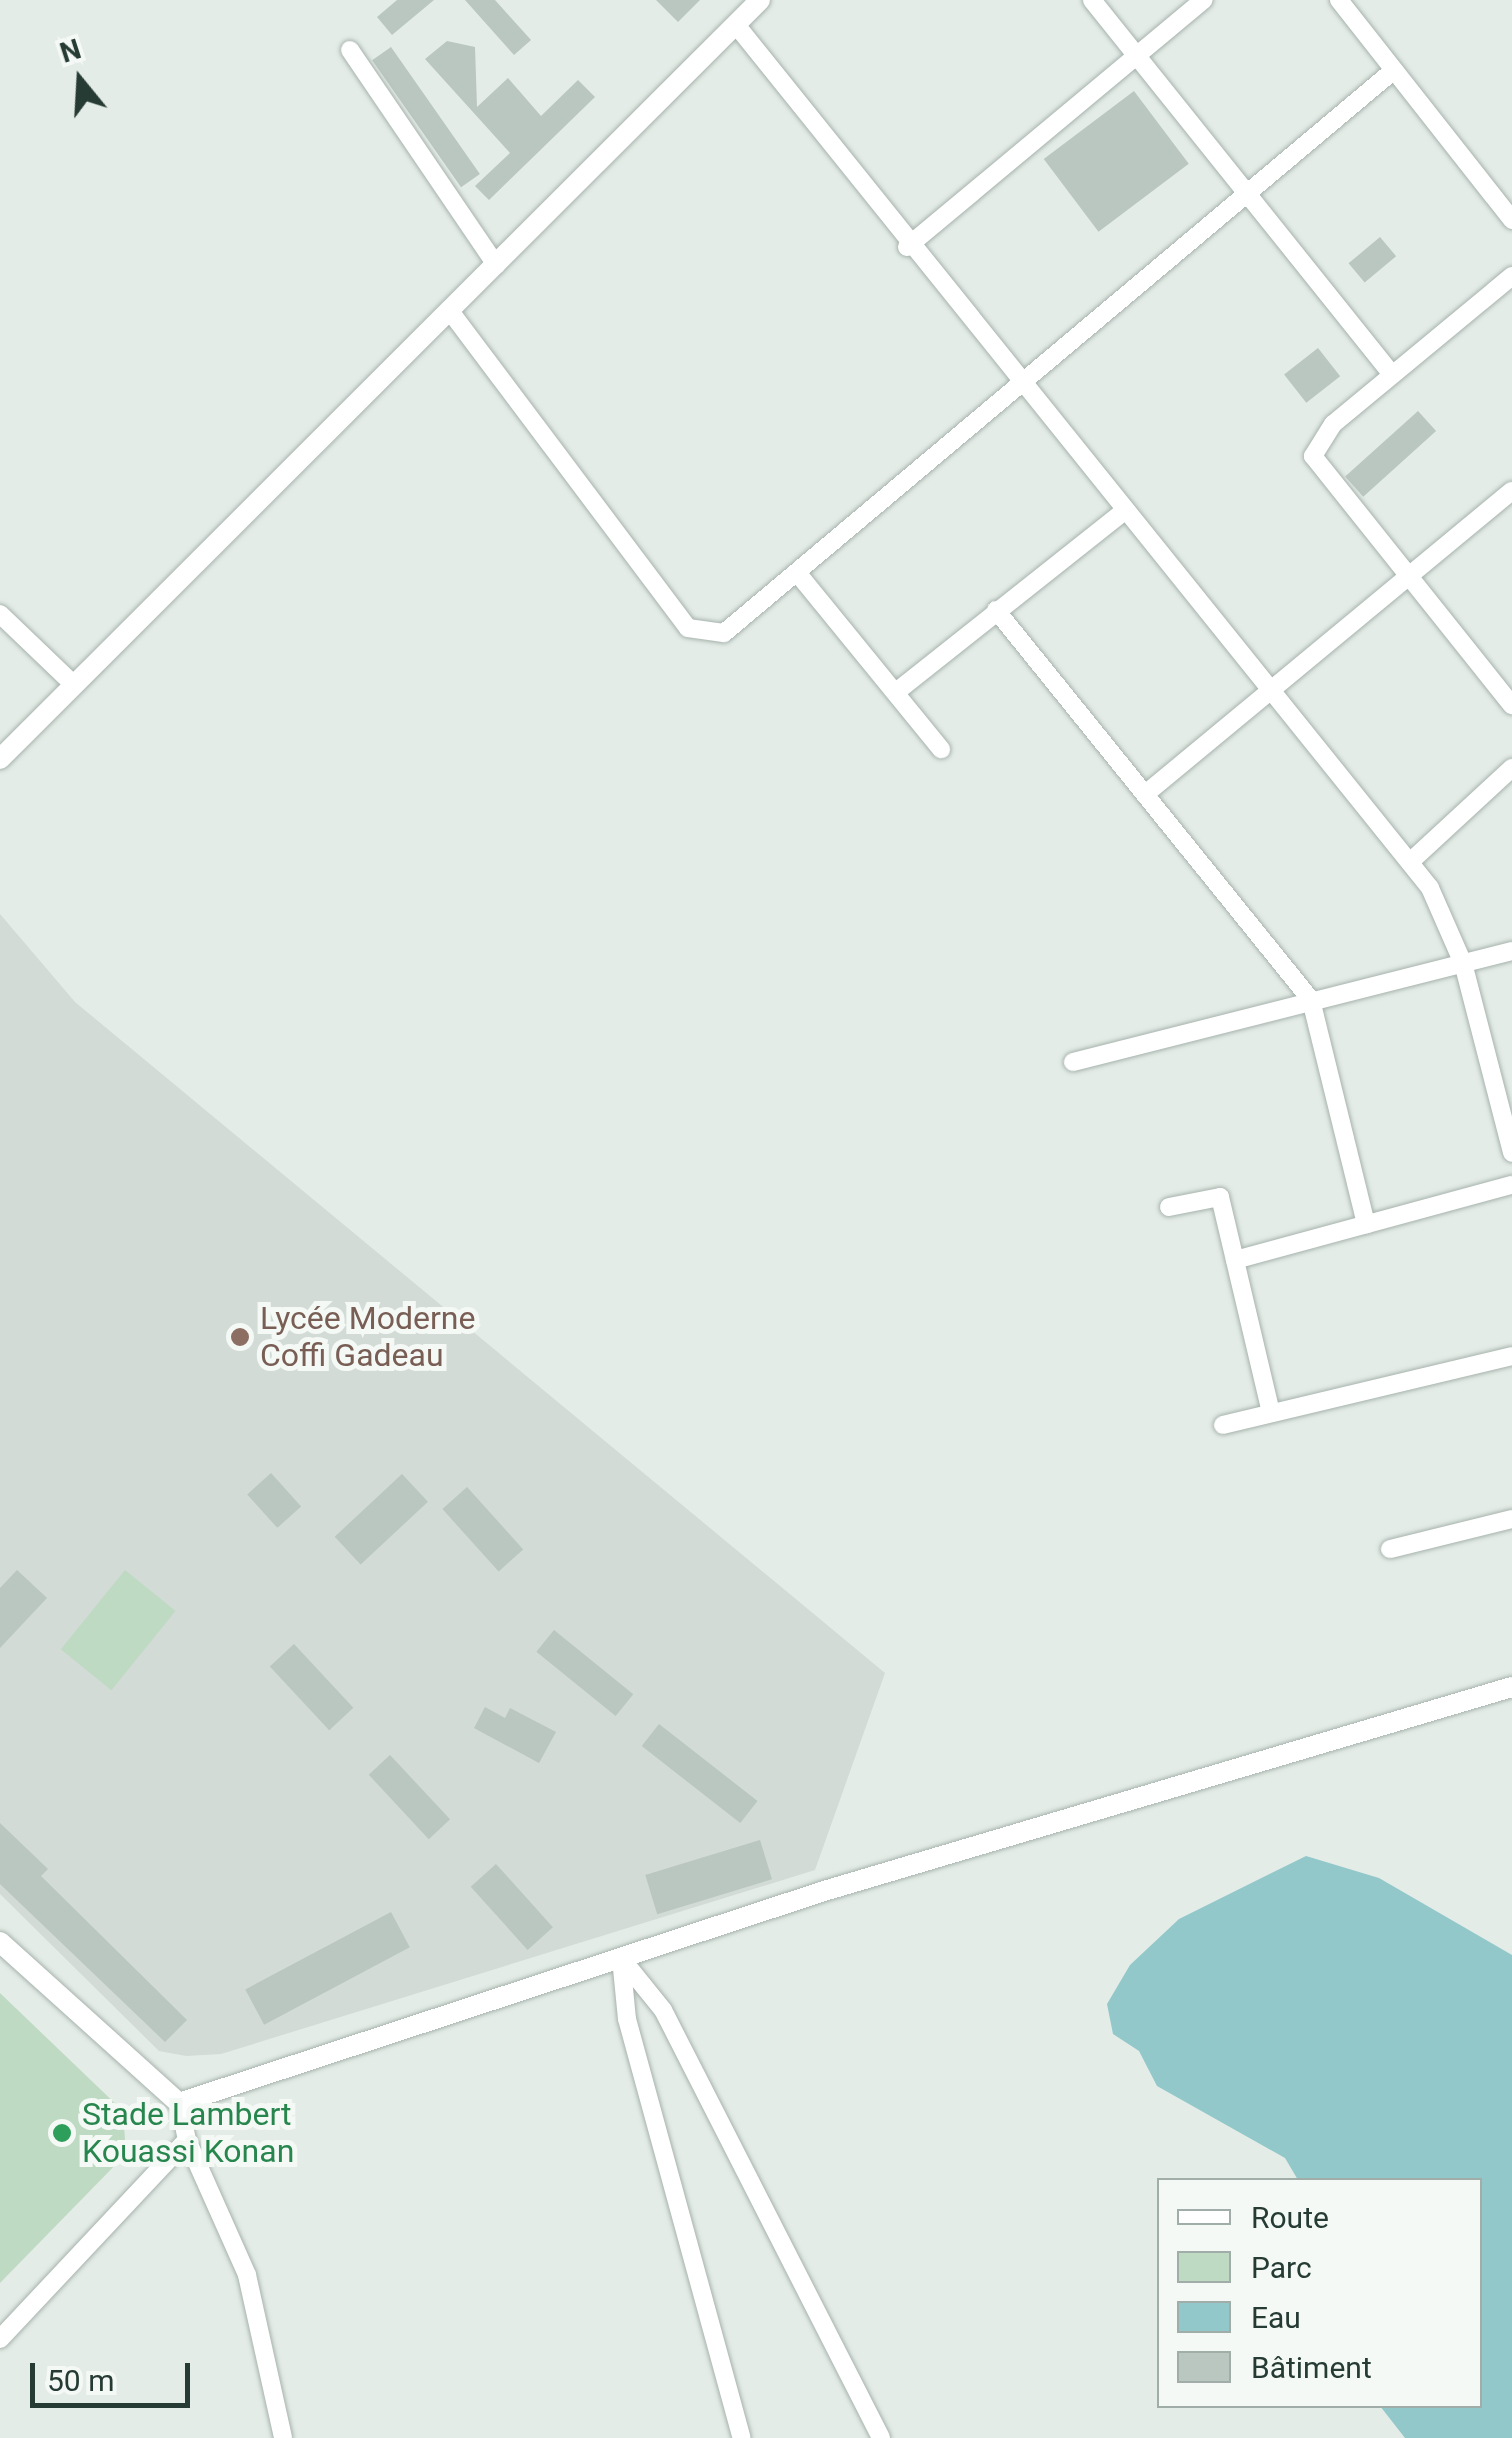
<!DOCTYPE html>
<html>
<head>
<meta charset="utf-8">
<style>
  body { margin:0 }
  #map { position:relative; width:1512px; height:2438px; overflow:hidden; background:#e4ece7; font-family:Roboto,sans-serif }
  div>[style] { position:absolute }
  .built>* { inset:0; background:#d2dbd6 }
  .green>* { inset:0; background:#bfdac3; transform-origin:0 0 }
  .water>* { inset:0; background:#92c8ca }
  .building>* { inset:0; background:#bac6c0; transform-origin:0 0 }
  .roads { filter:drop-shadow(0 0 2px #a7b3ad) drop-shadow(0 0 2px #a7b3ad) }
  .minor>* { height:18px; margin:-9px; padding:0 9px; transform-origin:9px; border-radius:9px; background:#fff }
  .tertiary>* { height:20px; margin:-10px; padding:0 10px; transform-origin:10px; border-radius:10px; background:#fff }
  .dots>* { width:28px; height:28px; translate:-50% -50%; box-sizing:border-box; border:5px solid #f4f9f6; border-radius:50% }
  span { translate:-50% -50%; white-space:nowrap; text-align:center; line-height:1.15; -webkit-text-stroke:10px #f4f9f6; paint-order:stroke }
  .education-label { font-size:32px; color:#785e54 }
  .left { translate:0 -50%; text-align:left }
  .leisure-label { font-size:32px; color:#27864d }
  .legend { position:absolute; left:1157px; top:2178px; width:325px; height:230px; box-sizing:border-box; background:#f4f9f6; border:2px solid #a1ada8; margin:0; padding:12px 18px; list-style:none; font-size:30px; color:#253b33 }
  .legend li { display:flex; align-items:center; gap:20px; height:50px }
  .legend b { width:50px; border:2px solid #a1ada8 }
  .north { position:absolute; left:30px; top:30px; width:100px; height:100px; -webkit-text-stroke:8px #f4f9f6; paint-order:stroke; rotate:342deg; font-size:28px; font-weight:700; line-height:40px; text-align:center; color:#253b33 }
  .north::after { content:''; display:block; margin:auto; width:35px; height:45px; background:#253b33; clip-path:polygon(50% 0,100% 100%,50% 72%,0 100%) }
  .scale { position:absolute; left:30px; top:2363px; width:160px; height:45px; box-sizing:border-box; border:5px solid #253b33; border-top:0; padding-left:12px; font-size:30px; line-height:35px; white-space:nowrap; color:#253b33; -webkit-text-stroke:8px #f4f9f6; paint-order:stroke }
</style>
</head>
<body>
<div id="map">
  <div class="built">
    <i style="clip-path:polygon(0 914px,75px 1002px,885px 1673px,815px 1870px,221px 2054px,186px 2056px,159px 2051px,0 1894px)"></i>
  </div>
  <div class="green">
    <i style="left:125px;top:1570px;width:65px;height:102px;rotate:39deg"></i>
    <i style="clip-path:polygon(0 1993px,123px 2111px,126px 2154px,0 2283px)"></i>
  </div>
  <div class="water">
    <i style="clip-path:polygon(1306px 1856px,1379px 1878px,1512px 1955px,1512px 2438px,1405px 2438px,1380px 2406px,1480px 2406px,1480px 2180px,1298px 2180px,1285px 2158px,1157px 2086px,1139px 2051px,1113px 2034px,1107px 2004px,1130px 1965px,1179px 1919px)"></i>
  </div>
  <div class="building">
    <i style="clip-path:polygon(397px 0,434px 0,392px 35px,377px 17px)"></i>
    <i style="clip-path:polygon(465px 0,495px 0,531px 40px,514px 55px)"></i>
    <i style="clip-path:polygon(656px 0,700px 0,678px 22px)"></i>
    <i style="clip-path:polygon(447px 41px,475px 47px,477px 107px,508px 78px,541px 116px,578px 80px,595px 97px,489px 200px,475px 186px,510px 153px,425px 59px)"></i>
    <i style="left:391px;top:47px;width:155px;height:23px;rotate:55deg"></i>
    <i style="left:1134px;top:91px;width:91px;height:113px;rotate:53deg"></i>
    <i style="left:1380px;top:237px;width:25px;height:41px;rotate:50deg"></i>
    <i style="left:1318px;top:348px;width:36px;height:43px;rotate:52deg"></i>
    <i style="left:1418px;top:411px;width:27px;height:98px;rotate:48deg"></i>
    <i style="left:271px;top:1473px;width:45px;height:32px;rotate:48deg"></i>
    <i style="left:402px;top:1474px;width:38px;height:92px;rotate:47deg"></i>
    <i style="left:467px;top:1487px;width:84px;height:33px;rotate:48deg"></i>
    <i style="clip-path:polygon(17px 1570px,47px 1598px,0 1648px,0 1588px)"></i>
    <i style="left:554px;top:1630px;width:102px;height:28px;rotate:39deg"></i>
    <i style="left:294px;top:1644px;width:87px;height:33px;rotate:47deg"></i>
    <i style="clip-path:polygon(485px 1707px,505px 1718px,510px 1708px,556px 1732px,539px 1763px,474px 1728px)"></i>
    <i style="left:659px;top:1724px;width:125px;height:28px;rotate:38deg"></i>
    <i style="left:390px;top:1755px;width:88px;height:29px;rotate:47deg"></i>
    <i style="clip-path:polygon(0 1823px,48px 1869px,41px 1876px,187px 2020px,165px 2042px,0 1884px)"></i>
    <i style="left:760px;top:1840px;width:41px;height:120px;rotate:73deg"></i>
    <i style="left:496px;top:1864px;width:85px;height:34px;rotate:48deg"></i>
    <i style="left:391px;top:1912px;width:40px;height:165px;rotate:62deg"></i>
  </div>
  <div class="roads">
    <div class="minor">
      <i style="left:1092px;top:0;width:479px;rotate:51.3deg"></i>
      <i style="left:1339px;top:0;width:280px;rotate:51.8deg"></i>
      <i style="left:737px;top:26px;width:1106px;rotate:51.2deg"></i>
      <i style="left:1430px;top:888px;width:82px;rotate:66.3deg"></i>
      <i style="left:1463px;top:963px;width:196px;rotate:75.5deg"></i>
      <i style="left:350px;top:50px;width:260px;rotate:55.8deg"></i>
      <i style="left:907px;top:247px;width:386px;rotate:-39.8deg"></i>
      <i style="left:1512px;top:276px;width:232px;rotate:140.4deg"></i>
      <i style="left:1333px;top:424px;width:38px;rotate:122deg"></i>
      <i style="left:1313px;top:456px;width:319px;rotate:51.4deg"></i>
      <i style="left:450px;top:311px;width:396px;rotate:53.1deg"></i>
      <i style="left:688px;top:628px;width:36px;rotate:8deg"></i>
      <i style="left:724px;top:633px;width:875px;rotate:-40.04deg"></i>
      <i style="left:799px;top:575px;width:225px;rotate:50.8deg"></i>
      <i style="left:996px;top:610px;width:501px;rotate:51.07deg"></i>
      <i style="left:1311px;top:1000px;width:231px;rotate:76.2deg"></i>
      <i style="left:0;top:614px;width:103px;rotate:43.8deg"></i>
      <i style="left:896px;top:692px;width:293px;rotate:-38.4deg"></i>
      <i style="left:1149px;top:791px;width:471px;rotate:-39.6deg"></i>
      <i style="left:1410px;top:862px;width:139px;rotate:-42.7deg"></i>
      <i style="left:1073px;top:1062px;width:453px;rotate:-14.2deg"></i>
      <i style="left:1169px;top:1207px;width:52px;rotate:-11.1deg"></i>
      <i style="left:1220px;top:1197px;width:222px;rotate:76.7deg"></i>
      <i style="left:1235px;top:1260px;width:287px;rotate:-15.2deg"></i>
      <i style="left:1223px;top:1425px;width:297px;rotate:-13.4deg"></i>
      <i style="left:1390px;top:1549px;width:126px;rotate:-13.8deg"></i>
      <i style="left:621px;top:1958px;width:67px;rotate:51.1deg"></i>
      <i style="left:663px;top:2010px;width:480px;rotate:63deg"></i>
      <i style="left:621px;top:1958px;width:61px;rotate:84.4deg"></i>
      <i style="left:627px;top:2019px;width:434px;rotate:74.7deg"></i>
      <i style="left:187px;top:2140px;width:148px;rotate:66deg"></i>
      <i style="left:247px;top:2275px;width:167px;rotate:77.5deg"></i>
      <i style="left:0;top:2339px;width:273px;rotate:-46.8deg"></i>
      <i style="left:187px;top:2140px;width:38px;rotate:-102deg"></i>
    </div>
    <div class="tertiary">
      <i style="left:0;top:759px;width:1074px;rotate:-44.96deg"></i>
      <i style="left:0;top:1942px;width:241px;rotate:42deg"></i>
      <i style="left:179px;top:2103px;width:679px;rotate:-18.19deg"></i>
      <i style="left:824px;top:1891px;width:718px;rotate:-16.52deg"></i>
    </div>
  </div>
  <div class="dots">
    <i style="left:240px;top:1337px;background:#8d6e63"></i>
    <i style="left:62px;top:2133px;background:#2e9e5b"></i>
  </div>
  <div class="education-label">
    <span class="left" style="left:260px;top:1337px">Lycée Moderne<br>Coffi Gadeau</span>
  </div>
  <div class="leisure-label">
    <span class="left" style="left:82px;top:2133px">Stade Lambert<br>Kouassi Konan</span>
  </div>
  <ul class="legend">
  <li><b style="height:12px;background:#fff"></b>Route</li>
  <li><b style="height:28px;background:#bfdac3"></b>Parc</li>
  <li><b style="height:28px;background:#92c8ca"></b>Eau</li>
  <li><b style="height:28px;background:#bac6c0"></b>Bâtiment</li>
  </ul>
  <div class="north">N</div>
  <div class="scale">50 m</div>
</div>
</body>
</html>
